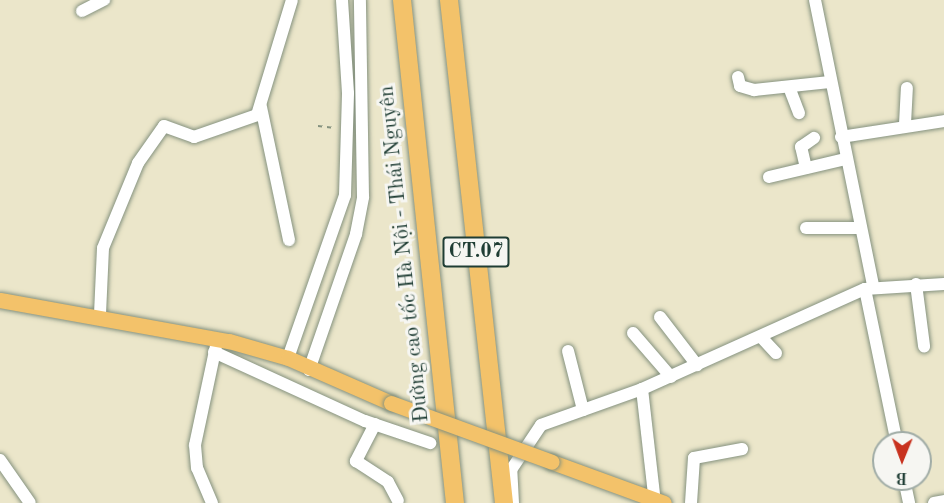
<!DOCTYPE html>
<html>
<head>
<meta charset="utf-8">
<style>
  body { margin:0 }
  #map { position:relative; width:944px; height:503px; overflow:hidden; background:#ebe6ca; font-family:"Old Standard TT",serif }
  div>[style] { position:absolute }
  .path>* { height:1.5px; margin-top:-0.75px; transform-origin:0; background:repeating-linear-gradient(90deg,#85927f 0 4.5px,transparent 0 9px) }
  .roads { filter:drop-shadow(0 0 2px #85927f) drop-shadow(0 0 2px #85927f) }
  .minor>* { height:12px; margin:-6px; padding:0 6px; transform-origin:6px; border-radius:6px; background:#fff }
  .major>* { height:15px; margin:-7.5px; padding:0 7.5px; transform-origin:7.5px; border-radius:7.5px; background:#f3c26a }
  .highway>* { height:18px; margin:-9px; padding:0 9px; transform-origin:9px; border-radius:9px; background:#f3c26a }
  .bridges { filter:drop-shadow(0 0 2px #85927f) drop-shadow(0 0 2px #85927f) }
  .major-bridge>* { height:15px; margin:-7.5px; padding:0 7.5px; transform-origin:7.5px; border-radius:7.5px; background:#f3c26a }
  span { translate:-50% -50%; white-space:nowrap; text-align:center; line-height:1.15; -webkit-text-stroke:6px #f6f6f2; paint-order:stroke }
  .shield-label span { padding:2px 4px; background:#f6f6f2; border:2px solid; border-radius:4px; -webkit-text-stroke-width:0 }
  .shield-label { font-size:20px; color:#1f3d34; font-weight:700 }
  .street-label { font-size:21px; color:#1f3d34 }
  .north { position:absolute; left:872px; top:431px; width:60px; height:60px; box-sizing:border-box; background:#f6f6f2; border:2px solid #a0aca6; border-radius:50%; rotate:181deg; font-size:16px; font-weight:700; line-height:24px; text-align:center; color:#1f3d34 }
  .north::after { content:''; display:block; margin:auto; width:21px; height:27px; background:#c8321e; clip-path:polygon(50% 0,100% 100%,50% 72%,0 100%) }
</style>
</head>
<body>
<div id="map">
  <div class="path">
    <i style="left:318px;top:126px;width:17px;rotate:7deg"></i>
  </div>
  <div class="roads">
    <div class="minor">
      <i style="left:815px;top:0;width:292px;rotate:78.5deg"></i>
      <i style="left:82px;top:11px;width:25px;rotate:-27deg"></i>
      <i style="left:738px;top:77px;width:9px;rotate:77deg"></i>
      <i style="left:740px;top:86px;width:15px;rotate:16deg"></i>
      <i style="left:754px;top:90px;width:76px;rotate:-6deg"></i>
      <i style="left:789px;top:87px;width:28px;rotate:69deg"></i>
      <i style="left:261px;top:107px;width:136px;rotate:78.1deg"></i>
      <i style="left:905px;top:124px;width:36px;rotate:-87deg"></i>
      <i style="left:841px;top:137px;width:104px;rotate:-8.8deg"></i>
      <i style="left:806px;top:168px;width:22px;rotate:-103deg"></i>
      <i style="left:801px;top:147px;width:16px;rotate:-35deg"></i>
      <i style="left:769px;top:177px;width:78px;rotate:-13.3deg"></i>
      <i style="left:806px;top:228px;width:55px"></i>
      <i style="left:916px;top:284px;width:63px;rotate:82.6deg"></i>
      <i style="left:865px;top:289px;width:157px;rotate:78.3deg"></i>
      <i style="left:100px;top:314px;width:66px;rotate:-87.4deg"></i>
      <i style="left:103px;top:248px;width:92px;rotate:-67.6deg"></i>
      <i style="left:138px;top:163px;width:45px;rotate:-54.9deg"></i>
      <i style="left:164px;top:126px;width:32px;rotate:20deg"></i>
      <i style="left:194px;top:137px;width:67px;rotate:-19.2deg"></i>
      <i style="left:257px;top:115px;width:120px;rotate:-73.1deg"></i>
      <i style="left:660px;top:317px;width:61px;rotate:52.4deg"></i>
      <i style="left:633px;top:333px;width:58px;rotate:49.2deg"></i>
      <i style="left:761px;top:337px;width:22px;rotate:47deg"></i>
      <i style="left:568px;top:351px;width:61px;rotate:75.7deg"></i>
      <i style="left:214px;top:352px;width:166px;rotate:24.6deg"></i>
      <i style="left:365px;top:421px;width:69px;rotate:18.7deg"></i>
      <i style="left:288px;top:358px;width:173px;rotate:-70.7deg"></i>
      <i style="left:345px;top:195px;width:102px;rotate:-88.3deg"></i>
      <i style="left:348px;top:93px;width:93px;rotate:-93.7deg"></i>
      <i style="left:309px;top:370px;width:144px;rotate:-70.9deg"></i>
      <i style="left:356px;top:234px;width:38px;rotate:-79deg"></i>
      <i style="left:363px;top:197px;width:197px;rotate:-90.9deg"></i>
      <i style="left:642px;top:389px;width:115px;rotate:83.5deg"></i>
      <i style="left:375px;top:424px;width:42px;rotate:117.2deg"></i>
      <i style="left:356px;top:461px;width:38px;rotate:33deg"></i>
      <i style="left:388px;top:482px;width:21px;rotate:62deg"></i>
      <i style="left:0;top:460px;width:52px;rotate:55.1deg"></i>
      <i style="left:904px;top:479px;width:25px;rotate:78deg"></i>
      <i style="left:212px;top:503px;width:38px;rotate:-113deg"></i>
      <i style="left:197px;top:468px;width:23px;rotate:-95deg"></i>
      <i style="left:195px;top:445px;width:101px;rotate:-78deg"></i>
      <i style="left:513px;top:503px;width:33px;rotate:-93deg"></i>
      <i style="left:511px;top:470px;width:54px;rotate:-56.3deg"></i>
      <i style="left:541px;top:425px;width:107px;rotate:-19.6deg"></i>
      <i style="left:642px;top:389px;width:244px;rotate:-24.2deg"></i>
      <i style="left:865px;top:289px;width:79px;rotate:-3.6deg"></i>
      <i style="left:691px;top:503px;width:45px;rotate:-86.2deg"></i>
      <i style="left:694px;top:458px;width:49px;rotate:-10.6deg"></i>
      <i style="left:934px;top:503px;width:10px;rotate:-11deg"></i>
    </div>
    <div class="major">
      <i style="left:0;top:300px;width:233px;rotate:10.2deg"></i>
      <i style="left:229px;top:341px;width:61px;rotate:16.1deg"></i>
      <i style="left:288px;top:358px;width:112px;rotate:23.6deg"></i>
      <i style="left:552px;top:462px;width:119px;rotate:20.1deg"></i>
    </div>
    <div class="highway">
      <i style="left:402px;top:0;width:506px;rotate:83.99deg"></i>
      <i style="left:449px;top:0;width:506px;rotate:83.76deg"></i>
    </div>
  </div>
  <div class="bridges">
    <div class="major-bridge">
      <i style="left:391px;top:403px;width:171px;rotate:20.1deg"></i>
    </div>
  </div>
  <div class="shield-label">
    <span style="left:476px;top:252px">CT.07</span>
  </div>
  <div class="street-label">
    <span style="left:405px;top:254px;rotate:-96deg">Đường cao tốc Hà Nội - Thái Nguyên</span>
  </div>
  <div class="north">B</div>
</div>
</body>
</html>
